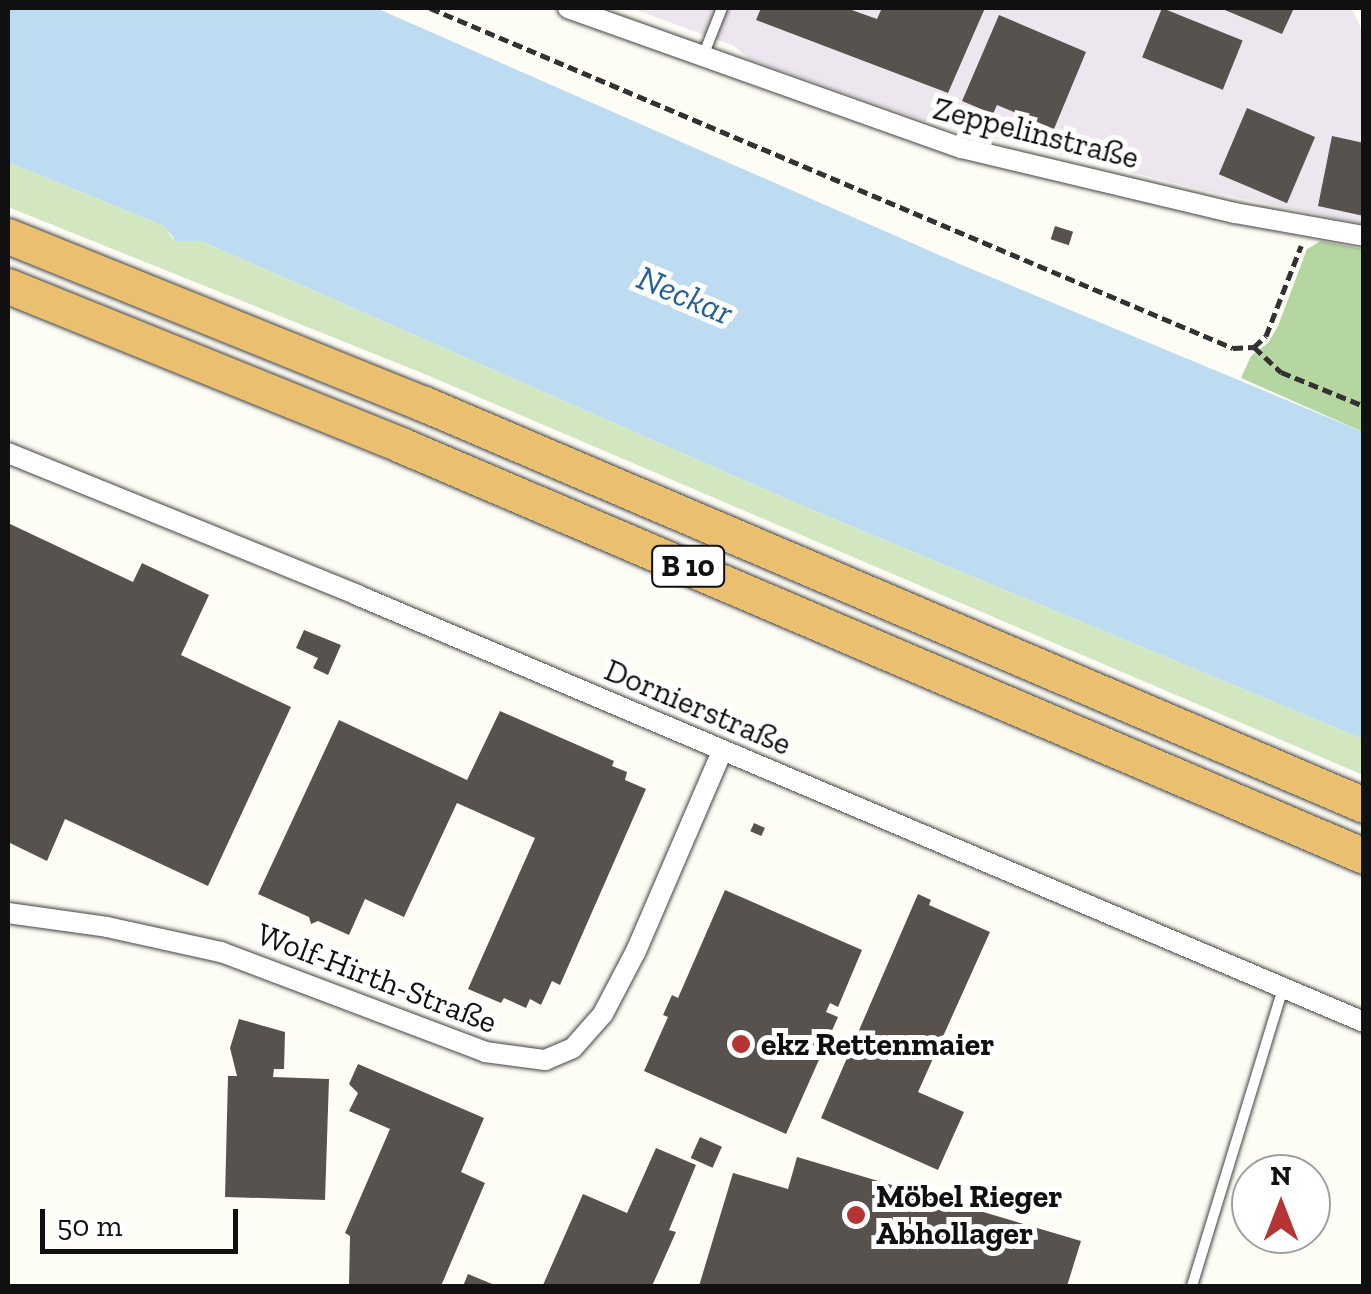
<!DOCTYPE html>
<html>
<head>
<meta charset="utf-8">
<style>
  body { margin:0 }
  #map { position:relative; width:1371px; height:1294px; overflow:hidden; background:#fefdf5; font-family:"Zilla Slab",serif }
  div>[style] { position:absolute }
  .industrial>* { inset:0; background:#ede6ee }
  .green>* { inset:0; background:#d2e7c0 }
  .forest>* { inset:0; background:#b6d6a1 }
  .water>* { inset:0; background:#bddbf1 }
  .building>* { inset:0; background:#58524e; transform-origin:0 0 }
  .path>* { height:5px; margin-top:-2.5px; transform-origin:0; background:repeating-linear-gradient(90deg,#323232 0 10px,transparent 0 15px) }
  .roads { filter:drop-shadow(0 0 2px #434343) drop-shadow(0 0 2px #434343) }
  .service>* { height:10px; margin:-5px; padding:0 5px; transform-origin:5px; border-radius:5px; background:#fff }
  .minor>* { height:20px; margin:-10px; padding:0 10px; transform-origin:10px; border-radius:10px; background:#fff }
  .trunk>* { height:35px; margin:-17.5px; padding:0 17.5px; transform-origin:17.5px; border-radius:17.5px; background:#eac070 }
  .dots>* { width:28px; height:28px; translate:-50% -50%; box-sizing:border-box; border:5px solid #fff; border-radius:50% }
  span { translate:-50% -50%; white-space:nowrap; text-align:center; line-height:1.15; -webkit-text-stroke:10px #fff; paint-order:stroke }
  .shield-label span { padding:2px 8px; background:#fff; border:2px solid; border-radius:8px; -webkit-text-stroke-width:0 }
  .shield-label { font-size:30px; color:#101010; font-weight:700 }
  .street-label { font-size:32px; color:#101010 }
  .poi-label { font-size:32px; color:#101010; font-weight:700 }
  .left { translate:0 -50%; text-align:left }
  .water-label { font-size:35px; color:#245f98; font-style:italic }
  .frame { position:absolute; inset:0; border:10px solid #101010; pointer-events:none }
  .north { position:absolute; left:1231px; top:1154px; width:100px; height:100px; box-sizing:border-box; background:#fff; border:2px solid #9f9f9f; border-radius:50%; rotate:0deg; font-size:28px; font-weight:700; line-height:40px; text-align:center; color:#101010 }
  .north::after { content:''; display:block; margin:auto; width:35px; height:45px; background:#b53534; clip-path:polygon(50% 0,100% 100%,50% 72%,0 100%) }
  .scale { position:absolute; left:40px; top:1209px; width:198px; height:45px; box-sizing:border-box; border:5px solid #101010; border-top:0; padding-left:12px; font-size:30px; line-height:35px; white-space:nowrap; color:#101010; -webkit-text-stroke:8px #fff; paint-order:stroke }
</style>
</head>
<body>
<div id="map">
  <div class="industrial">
    <i style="clip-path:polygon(631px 8px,1352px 8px,1363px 33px,1363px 224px,1211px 192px,928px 122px,749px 59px,734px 46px)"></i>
  </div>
  <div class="green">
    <i style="clip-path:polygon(8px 162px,164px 226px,173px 239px,201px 241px,796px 503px,1363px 739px,1363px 775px,422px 373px,8px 207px)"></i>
  </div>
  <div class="forest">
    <i style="clip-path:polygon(1321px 241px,1363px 249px,1363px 432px,1241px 378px,1251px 356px,1268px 343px,1278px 326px,1307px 249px)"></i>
  </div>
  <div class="water">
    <i style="clip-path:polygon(8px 8px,376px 8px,962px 265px,1363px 432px,1363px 739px,796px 503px,201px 241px,176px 241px,164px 226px,8px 162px)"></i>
  </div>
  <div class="building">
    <i style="clip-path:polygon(761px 8px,846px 8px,877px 19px,882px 8px,985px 8px,948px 93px,756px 20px)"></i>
    <i style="left:1162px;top:8px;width:87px;height:53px;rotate:22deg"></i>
    <i style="clip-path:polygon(1220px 8px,1294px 8px,1282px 34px)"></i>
    <i style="clip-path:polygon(999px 15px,1086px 52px,1054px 129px,997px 105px,993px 114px,962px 101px)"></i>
    <i style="left:1247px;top:108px;width:74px;height:72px;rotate:23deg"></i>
    <i style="clip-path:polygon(1332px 136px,1364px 143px,1364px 216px,1318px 206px)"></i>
    <i style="left:1055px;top:226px;width:19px;height:14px;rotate:18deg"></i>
    <i style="clip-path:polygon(8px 523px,133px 582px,142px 563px,209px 595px,181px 655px,291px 707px,208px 886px,65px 819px,47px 861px,8px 842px)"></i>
    <i style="clip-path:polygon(304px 630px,341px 645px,328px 675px,313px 668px,318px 658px,296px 648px)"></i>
    <i style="clip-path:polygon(500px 711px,614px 761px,612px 766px,627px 772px,625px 780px,646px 789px,560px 985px,552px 981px,541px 1005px,530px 999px,526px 1008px,504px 998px,501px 1003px,468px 989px,535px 838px,457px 803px,404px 917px,365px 899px,349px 935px,318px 921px,311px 924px,309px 917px,258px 894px,339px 720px,467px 780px)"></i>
    <i style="left:754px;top:823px;width:12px;height:9px;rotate:24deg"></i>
    <i style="clip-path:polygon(725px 890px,862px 950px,838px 1007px,830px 1003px,826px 1012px,838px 1017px,786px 1134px,644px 1071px,668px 1017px,663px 1015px,672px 995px,678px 998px)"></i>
    <i style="clip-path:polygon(918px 894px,931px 900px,929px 905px,990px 932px,918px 1092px,964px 1112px,938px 1170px,821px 1118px)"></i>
    <i style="clip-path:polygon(239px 1019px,285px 1032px,284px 1069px,274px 1069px,273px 1077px,329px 1079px,325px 1200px,225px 1197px,228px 1076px,237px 1076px,230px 1048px)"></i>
    <i style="clip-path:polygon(358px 1064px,484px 1118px,461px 1172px,485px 1183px,441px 1286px,349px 1286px,350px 1236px,345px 1233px,390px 1129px,349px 1111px,358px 1093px,349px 1084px)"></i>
    <i style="left:700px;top:1137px;width:24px;height:23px;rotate:24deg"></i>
    <i style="clip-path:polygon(656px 1148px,696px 1165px,669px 1230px,676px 1232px,652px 1286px,543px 1285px,583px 1194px,627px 1213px)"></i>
    <i style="clip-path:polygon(797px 1157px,1081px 1241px,1067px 1286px,699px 1286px,733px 1173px,788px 1189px)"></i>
    <i style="clip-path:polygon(468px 1274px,497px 1286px,463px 1286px)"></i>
  </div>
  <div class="path">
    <i style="left:430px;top:8px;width:872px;rotate:22.95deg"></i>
    <i style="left:1233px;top:348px;width:21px;rotate:-3deg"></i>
    <i style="left:1254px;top:347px;width:16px;rotate:-43deg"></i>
    <i style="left:1266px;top:336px;width:97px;rotate:-68.7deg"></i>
    <i style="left:1254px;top:347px;width:37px;rotate:43deg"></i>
    <i style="left:1281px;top:372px;width:90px;rotate:22.3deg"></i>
  </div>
  <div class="roads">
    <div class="service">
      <i style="left:703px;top:56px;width:52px;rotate:-68.4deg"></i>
      <i style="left:1192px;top:1286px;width:311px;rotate:-73deg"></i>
    </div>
    <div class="minor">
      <i style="left:568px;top:8px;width:418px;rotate:19.6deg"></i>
      <i style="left:962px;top:148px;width:281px;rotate:13.4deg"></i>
      <i style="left:1235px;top:213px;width:131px;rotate:10.1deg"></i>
      <i style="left:8px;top:453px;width:377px;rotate:22.1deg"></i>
      <i style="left:357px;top:595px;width:1094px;rotate:22.98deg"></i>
      <i style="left:8px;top:913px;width:100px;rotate:8deg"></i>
      <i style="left:107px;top:927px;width:117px;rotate:12.4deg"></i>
      <i style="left:221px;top:952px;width:282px;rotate:20.7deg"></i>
      <i style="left:485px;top:1052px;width:61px;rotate:7.6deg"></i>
      <i style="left:545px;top:1060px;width:30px;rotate:-23deg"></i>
      <i style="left:573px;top:1048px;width:45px;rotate:-48.6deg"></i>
      <i style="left:603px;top:1014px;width:71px;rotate:-62.4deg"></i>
      <i style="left:636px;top:951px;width:218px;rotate:-66.7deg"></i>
    </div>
    <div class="trunk">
      <i style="left:8px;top:236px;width:446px;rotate:22deg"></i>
      <i style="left:422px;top:403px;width:1024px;rotate:23.11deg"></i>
      <i style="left:8px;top:286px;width:424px;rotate:22deg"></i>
      <i style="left:401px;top:445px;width:1047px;rotate:23.11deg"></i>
    </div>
  </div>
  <div class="dots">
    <i style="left:741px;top:1044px;background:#b53534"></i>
    <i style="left:856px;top:1215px;background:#b53534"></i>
  </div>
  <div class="shield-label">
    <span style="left:688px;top:566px">B 10</span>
  </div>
  <div class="street-label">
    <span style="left:1036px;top:133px;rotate:14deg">Zeppelinstraße</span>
    <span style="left:698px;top:707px;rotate:23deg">Dornierstraße</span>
    <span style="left:377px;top:978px;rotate:21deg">Wolf-Hirth-Straße</span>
  </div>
  <div class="poi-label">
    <span class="left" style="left:761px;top:1044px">ekz Rettenmaier</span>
    <span class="left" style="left:876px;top:1215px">Möbel Rieger<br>Abhollager</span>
  </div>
  <div class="water-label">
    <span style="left:685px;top:295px;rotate:23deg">Neckar</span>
  </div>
  <div class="frame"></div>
  <div class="north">N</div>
  <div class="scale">50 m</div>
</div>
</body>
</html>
